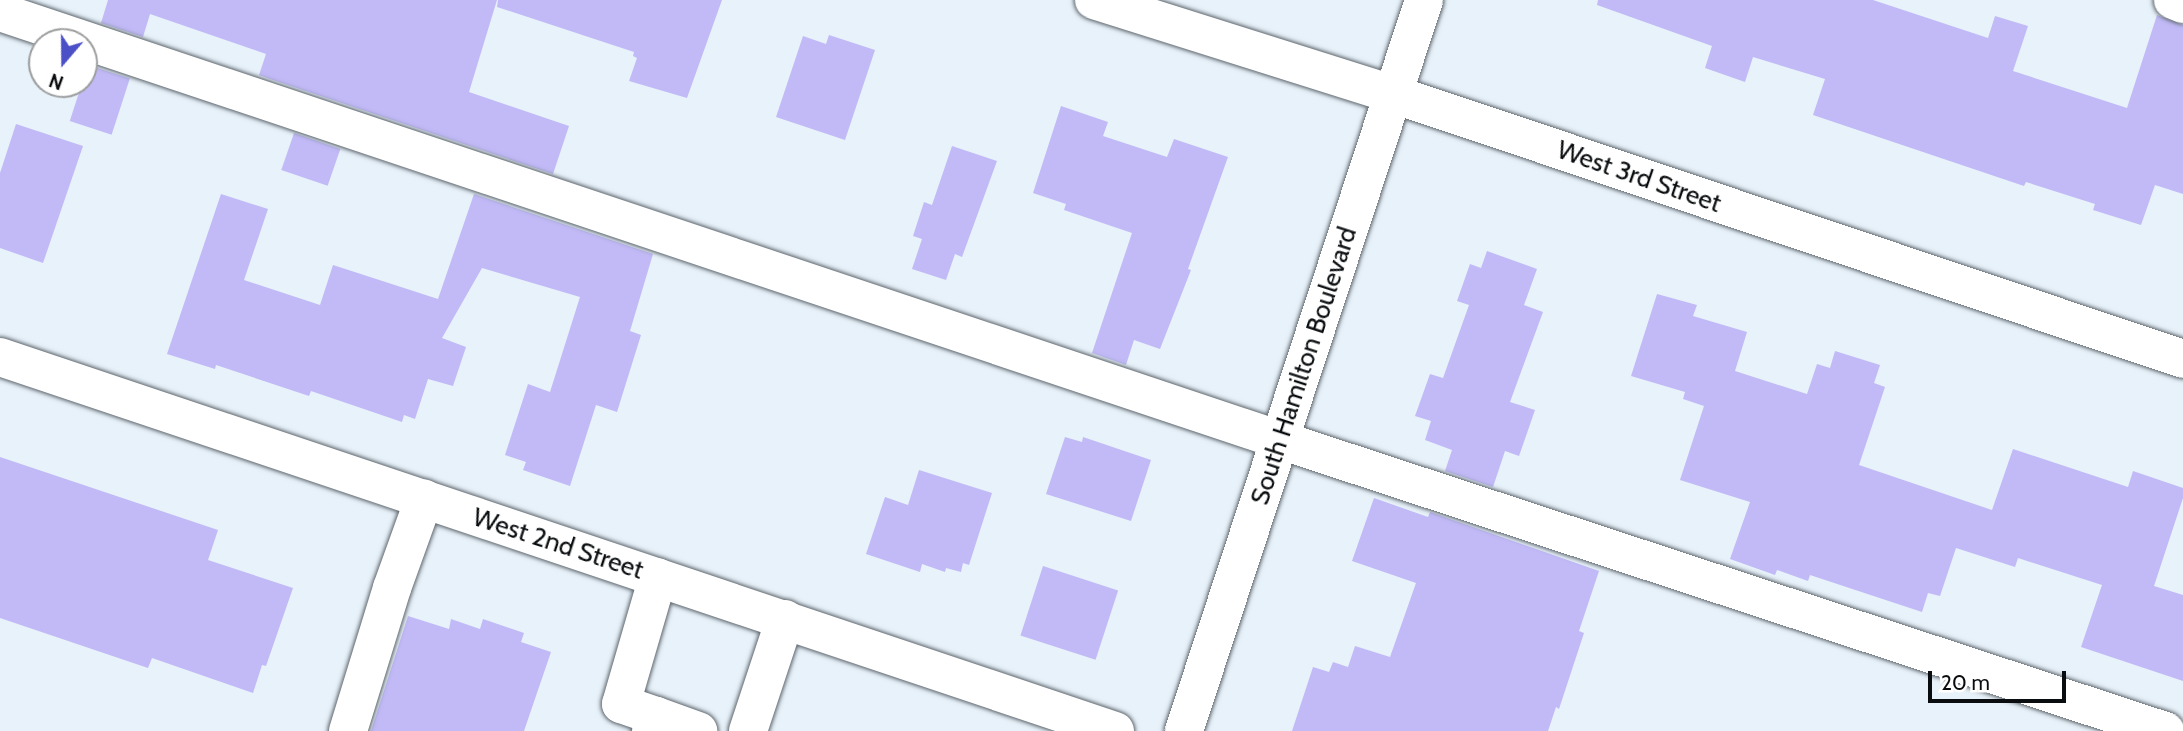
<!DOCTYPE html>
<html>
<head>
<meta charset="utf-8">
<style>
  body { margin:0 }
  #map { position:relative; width:2183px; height:731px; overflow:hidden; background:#e8f2fa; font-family:Cabin,sans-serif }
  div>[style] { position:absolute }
  .building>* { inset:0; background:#c1baf7; transform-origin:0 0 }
  .roads { filter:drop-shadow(0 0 2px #5e666d) drop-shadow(0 0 2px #5e666d) }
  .minor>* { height:38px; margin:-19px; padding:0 19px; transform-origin:19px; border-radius:19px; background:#fff }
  span { translate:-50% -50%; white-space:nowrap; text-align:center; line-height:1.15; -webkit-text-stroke:5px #fff; paint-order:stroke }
  .street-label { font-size:26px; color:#0a0d0f }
  .north { position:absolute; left:28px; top:28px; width:70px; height:70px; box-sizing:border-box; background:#fff; border:2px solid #9d9e9f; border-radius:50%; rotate:200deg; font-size:19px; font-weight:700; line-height:28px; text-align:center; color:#0a0d0f }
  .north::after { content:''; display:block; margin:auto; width:24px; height:32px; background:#4c50c6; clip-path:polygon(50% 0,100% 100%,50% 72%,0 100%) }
  .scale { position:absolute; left:1928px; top:671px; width:138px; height:32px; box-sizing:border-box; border:4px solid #0a0d0f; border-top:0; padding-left:9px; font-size:21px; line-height:24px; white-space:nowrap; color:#0a0d0f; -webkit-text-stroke:5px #fff; paint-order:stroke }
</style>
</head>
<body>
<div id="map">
  <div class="building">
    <i style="clip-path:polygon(108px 0,497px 0,469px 92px,569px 126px,553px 174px,270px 79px,259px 75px,266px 54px,150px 14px,143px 37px,101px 23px)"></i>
    <i style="clip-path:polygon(498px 0,722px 0,687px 98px,629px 81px,637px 58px,633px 56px,634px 52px,497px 7px)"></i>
    <i style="clip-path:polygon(1598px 0,1873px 0,1988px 38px,1995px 16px,2028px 26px,2013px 71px,2127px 108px,2157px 15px,2183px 25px,2183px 194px,2155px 185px,2141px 225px,2093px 210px,2095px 204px,2026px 182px,2024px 186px,1813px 115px,1825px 79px,1753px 57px,1745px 82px,1705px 68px,1712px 46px,1597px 5px)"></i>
    <i style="clip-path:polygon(829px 35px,875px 50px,845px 140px,776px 117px,803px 36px,826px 44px)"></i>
    <i style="left:88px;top:65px;width:44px;height:59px;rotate:18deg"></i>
    <i style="clip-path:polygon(1061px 106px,1108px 122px,1103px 136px,1167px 157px,1174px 139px,1228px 157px,1188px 269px,1191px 270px,1160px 349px,1134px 340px,1126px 365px,1092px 353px,1132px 233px,1064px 210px,1066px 204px,1033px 193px)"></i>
    <i style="clip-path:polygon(16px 124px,83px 146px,43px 263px,0 248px,0 173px)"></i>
    <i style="left:294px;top:133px;width:49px;height:39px;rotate:19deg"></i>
    <i style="clip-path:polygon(952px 146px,997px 161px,962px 257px,955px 254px,946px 280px,912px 269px,922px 239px,913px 236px,924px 202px,932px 205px)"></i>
    <i style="clip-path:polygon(221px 194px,268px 209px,244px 280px,320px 305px,333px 265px,438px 299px,474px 194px,653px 254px,630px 331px,641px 335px,617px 412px,596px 405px,570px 486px,523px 470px,526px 462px,505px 455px,528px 384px,550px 392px,580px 297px,482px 268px,442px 338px,466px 347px,453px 386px,428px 379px,415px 419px,404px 415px,402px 422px,311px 391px,309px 396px,216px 365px,215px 369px,167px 354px)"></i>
    <i style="clip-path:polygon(1487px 251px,1537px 269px,1524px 305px,1543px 312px,1510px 402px,1535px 410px,1519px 456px,1505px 451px,1493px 487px,1445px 471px,1452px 450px,1425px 440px,1431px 421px,1415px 416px,1430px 374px,1443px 378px,1469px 305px,1457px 301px,1470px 264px,1481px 268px)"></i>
    <i style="clip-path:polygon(1657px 294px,1697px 305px,1693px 316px,1747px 332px,1735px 371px,1807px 394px,1817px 364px,1830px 368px,1835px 351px,1880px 365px,1874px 383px,1885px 387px,1859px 465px,1992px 510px,2013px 449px,2128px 487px,2133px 471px,2183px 488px,2183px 498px,2154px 586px,2183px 595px,2183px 681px,2081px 647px,2102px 585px,2018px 558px,2015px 567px,1956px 548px,1940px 596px,1928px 593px,1922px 612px,1810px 575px,1808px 581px,1777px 570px,1775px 575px,1730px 559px,1750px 502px,1680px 480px,1704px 406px,1683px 399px,1685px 392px,1631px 376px)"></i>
    <i style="clip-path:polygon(1065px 437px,1082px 442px,1083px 437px,1151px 460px,1131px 521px,1046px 494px)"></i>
    <i style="clip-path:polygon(0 457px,218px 530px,208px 560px,293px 588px,266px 666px,262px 665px,253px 693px,152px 658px,148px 668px,0 618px)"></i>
    <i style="clip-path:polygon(919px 470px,992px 493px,969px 565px,963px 563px,961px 572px,946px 568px,945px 572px,922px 564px,920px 572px,866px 554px,885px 497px,908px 505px)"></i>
    <i style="clip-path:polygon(1374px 498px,1428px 517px,1430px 512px,1599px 571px,1579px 631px,1584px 633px,1559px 709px,1556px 707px,1548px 731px,1292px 731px,1313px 667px,1329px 672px,1333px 662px,1348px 667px,1355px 646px,1390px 657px,1416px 583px,1352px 561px)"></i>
    <i style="left:1043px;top:566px;width:79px;height:73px;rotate:18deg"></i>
    <i style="clip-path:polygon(408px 616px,449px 629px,451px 619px,480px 629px,483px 619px,524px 633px,521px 642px,551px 652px,524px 731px,371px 731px)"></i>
  </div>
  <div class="roads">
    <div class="minor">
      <i style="left:1094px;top:0;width:313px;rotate:17.5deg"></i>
      <i style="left:1393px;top:94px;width:833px;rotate:18.54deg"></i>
      <i style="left:2173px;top:0;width:11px;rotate:22deg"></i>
      <i style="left:0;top:12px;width:1350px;rotate:18.49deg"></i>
      <i style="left:1280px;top:440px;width:932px;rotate:18.2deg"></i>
      <i style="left:0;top:357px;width:1176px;rotate:18.54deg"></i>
      <i style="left:656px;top:716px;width:37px;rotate:-161deg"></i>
      <i style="left:621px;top:704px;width:132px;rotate:-73.8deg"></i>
      <i style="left:348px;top:731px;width:150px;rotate:-72.9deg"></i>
      <i style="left:392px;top:588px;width:95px;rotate:-70.2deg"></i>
      <i style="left:651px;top:731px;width:16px;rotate:-72deg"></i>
      <i style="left:656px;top:716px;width:45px;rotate:19.7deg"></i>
      <i style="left:748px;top:731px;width:118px;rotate:-71.7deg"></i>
      <i style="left:1184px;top:731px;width:769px;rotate:-71.82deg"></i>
    </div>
  </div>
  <div class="street-label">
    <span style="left:1639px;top:177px;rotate:19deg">West 3rd Street</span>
    <span style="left:1304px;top:366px;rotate:-72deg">South Hamilton Boulevard</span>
    <span style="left:558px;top:544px;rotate:18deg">West 2nd Street</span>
  </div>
  <div class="north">N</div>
  <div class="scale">20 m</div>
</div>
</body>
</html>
